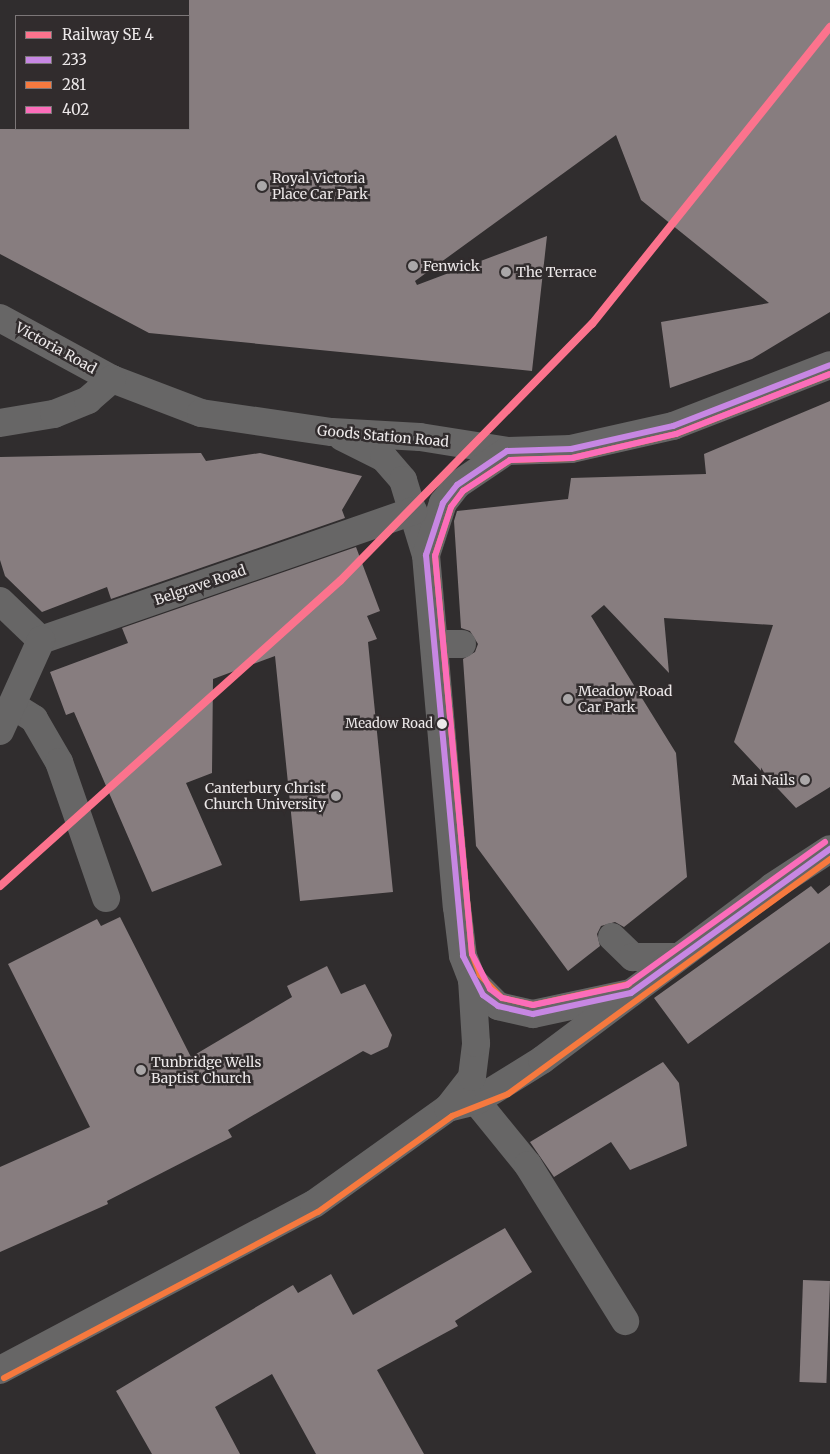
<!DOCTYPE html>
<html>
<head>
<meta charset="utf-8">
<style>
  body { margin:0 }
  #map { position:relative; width:830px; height:1454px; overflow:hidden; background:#302d2e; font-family:Merriweather,serif }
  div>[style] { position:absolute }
  .building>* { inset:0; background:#877d7f; transform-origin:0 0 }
  .minor>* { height:28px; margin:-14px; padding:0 14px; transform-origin:14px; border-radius:14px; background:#676666 }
  .bus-1>* { height:6px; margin:-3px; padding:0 3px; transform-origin:3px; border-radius:3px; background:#c787e3 }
  .bus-2>* { height:6px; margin:-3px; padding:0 3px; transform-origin:3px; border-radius:3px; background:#f6793e }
  .bus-3>* { height:6px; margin:-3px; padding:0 3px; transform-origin:3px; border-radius:3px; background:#fb6dba }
  .rail-1>* { height:8px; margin:-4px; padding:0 4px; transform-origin:4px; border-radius:4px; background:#fc738d }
  .dots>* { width:14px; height:14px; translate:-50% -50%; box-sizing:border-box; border:2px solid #312c2d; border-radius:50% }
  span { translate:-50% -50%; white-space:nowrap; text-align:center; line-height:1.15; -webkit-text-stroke:5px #312c2d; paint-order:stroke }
  .bus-label { font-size:13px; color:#ece8e9 }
  .right { translate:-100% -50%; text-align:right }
  .poi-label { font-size:14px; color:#ece8e9 }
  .left { translate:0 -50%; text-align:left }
  .street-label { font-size:14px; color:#ece8e9 }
  .legend { position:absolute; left:15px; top:15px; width:175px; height:115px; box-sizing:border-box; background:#312c2d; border:1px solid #7c7778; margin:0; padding:6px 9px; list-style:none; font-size:15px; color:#ece8e9 }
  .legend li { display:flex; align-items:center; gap:10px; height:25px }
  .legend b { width:25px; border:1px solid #7c7778 }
</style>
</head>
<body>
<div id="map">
  <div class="building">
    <i style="clip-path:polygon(189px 0,830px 0,830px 312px,752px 359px,670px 388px,661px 322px,769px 303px,641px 200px,616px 135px,415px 281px,417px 285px,547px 236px,532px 371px,149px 333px,0 254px,0 129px,189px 129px)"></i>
    <i style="clip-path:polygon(830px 401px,830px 787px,796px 808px,734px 742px,773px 625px,664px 618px,669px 673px,604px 605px,591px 616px,676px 753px,687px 877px,624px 927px,615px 922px,601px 926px,597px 934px,600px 946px,568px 971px,476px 846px,463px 659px,475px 652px,478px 644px,470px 631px,461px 628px,454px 521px,457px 511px,568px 499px,571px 478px,706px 474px,704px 454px)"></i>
    <i style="clip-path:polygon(201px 453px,206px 461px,260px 453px,362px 476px,342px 510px,345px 518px,111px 599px,107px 587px,42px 612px,5px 576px,0 560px,0 457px)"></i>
    <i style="clip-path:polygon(356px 547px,380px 611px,367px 616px,377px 639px,368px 642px,393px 892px,300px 901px,275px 656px,213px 679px,212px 773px,186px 783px,222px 865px,152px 892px,74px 712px,66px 715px,50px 672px,128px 643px,122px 628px)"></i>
    <i style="clip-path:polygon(830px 885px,830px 942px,688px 1044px,654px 998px,811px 886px,818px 894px)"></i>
    <i style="clip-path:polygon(120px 917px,191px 1057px,292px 997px,287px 986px,327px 966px,341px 994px,365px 984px,392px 1035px,388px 1047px,371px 1055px,363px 1051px,228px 1130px,232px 1137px,107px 1201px,108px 1204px,0 1252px,0 1167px,90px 1127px,8px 964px,97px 919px,101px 926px)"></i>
    <i style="clip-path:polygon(663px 1062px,679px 1083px,687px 1146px,630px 1170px,611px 1142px,554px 1177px,530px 1142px)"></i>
    <i style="clip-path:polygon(505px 1228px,532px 1272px,455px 1321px,458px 1326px,377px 1370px,424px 1454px,316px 1454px,272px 1374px,215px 1407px,240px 1454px,152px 1454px,116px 1391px,293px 1285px,298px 1293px,331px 1274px,353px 1315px)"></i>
    <i style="left:803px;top:1280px;width:27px;height:102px;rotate:2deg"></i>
  </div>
  <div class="minor">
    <i style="left:0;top:318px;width:128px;rotate:28.6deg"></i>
    <i style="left:112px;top:379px;width:95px;rotate:20.9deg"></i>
    <i style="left:201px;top:413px;width:132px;rotate:8.3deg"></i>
    <i style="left:332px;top:432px;width:88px;rotate:3.3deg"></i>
    <i style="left:420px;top:437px;width:88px;rotate:9.1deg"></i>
    <i style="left:507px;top:451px;width:64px;rotate:-1.8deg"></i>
    <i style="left:571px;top:449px;width:105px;rotate:-12.7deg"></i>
    <i style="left:673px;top:426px;width:168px;rotate:-21.2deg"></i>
    <i style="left:0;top:423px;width:55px;rotate:-9.5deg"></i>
    <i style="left:54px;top:414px;width:37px;rotate:-22deg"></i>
    <i style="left:88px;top:400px;width:32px;rotate:-41deg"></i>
    <i style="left:342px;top:437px;width:47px;rotate:26.6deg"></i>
    <i style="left:384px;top:458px;width:29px;rotate:49deg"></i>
    <i style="left:403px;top:480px;width:78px;rotate:73deg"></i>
    <i style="left:426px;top:555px;width:353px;rotate:85deg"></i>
    <i style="left:457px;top:907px;width:49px;rotate:83deg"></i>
    <i style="left:463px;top:956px;width:26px;rotate:69deg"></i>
    <i style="left:472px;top:980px;width:37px;rotate:45deg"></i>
    <i style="left:498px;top:1006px;width:36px;rotate:13deg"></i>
    <i style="left:533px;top:1014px;width:100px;rotate:-12.1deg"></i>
    <i style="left:426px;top:555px;width:55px;rotate:-71.9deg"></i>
    <i style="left:443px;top:503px;width:23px;rotate:-52deg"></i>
    <i style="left:457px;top:485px;width:60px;rotate:-34.2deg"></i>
    <i style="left:0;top:601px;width:57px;rotate:43.6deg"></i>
    <i style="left:41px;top:640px;width:394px;rotate:-19.1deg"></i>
    <i style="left:434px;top:644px;width:28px"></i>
    <i style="left:12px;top:705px;width:26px;rotate:32deg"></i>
    <i style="left:34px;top:719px;width:50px;rotate:59.8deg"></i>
    <i style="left:59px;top:762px;width:144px;rotate:70.9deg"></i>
    <i style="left:0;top:731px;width:100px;rotate:-65.7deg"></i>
    <i style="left:612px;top:937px;width:29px;rotate:44deg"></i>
    <i style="left:633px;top:957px;width:45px"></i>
    <i style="left:476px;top:1101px;width:82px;rotate:50.9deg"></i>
    <i style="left:528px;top:1165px;width:184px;rotate:58.1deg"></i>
    <i style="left:448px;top:1108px;width:29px;rotate:-14deg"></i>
    <i style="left:476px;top:1101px;width:78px;rotate:-31.8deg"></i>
    <i style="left:542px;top:1060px;width:288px;rotate:-36.9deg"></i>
    <i style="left:772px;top:887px;width:69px;rotate:-33.2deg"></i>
    <i style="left:0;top:1370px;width:355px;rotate:-27.9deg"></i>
    <i style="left:314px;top:1204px;width:165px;rotate:-35.6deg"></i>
    <i style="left:448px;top:1108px;width:39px;rotate:-52deg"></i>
    <i style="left:472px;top:1077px;width:34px;rotate:-83deg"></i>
    <i style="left:476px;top:1043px;width:63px;rotate:-93.6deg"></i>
  </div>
  <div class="bus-1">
    <i style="left:507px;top:451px;width:60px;rotate:145.8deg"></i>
    <i style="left:457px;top:485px;width:23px;rotate:128deg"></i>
    <i style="left:443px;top:503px;width:55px;rotate:108.1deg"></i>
    <i style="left:426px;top:555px;width:403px;rotate:84.7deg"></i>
    <i style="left:463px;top:956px;width:44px;rotate:62.9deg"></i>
    <i style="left:483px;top:995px;width:19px;rotate:36deg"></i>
    <i style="left:498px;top:1006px;width:36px;rotate:13deg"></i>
    <i style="left:533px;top:1014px;width:100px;rotate:-12.1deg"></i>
    <i style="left:631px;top:993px;width:246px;rotate:-35.9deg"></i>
    <i style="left:507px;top:451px;width:64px;rotate:-1.8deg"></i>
    <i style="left:571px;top:449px;width:105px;rotate:-12.7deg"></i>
    <i style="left:673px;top:426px;width:168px;rotate:-21.2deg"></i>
  </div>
  <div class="bus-2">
    <i style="left:629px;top:984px;width:98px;rotate:167.7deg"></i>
    <i style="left:533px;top:1005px;width:32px;rotate:-167deg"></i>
    <i style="left:502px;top:998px;width:32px;rotate:-134deg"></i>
    <i style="left:480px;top:975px;width:22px;rotate:-111deg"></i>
    <i style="left:472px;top:954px;width:400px;rotate:-95.3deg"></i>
    <i style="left:435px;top:556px;width:52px;rotate:-71.9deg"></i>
    <i style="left:451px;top:507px;width:20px;rotate:-53deg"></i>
    <i style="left:463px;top:491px;width:56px;rotate:-33.4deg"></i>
    <i style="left:510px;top:460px;width:62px;rotate:-1.8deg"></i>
    <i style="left:572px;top:458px;width:107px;rotate:-13deg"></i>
    <i style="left:676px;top:434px;width:165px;rotate:-21.3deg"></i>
    <i style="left:4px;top:1378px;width:355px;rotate:-27.9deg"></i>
    <i style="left:318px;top:1212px;width:165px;rotate:-35.6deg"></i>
    <i style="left:452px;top:1116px;width:60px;rotate:-21.4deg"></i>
    <i style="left:508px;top:1094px;width:399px;rotate:-36.1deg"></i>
  </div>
  <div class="bus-3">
    <i style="left:825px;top:842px;width:244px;rotate:144.2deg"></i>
    <i style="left:627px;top:985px;width:96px;rotate:168deg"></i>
    <i style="left:533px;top:1005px;width:32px;rotate:-167deg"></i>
    <i style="left:502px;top:998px;width:15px;rotate:-143deg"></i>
    <i style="left:490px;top:989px;width:39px;rotate:-117deg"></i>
    <i style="left:472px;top:954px;width:400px;rotate:-95.3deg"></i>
    <i style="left:435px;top:556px;width:52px;rotate:-71.9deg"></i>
    <i style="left:451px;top:507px;width:20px;rotate:-53deg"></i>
    <i style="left:463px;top:491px;width:56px;rotate:-33.4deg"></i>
    <i style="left:510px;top:460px;width:62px;rotate:-1.8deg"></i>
    <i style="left:572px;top:458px;width:107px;rotate:-13deg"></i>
    <i style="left:676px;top:434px;width:165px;rotate:-21.3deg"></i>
  </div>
  <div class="rail-1">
    <i style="left:0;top:886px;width:457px;rotate:-41.9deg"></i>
    <i style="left:340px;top:581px;width:360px;rotate:-45.6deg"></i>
    <i style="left:592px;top:324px;width:381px;rotate:-51.3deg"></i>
  </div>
  <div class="dots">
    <i style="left:262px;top:186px;background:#aaa7a8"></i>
    <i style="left:413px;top:266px;background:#aaa7a8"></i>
    <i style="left:506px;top:272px;background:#aaa7a8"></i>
    <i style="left:568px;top:699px;background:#aaa7a8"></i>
    <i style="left:442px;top:724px;background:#ece8e9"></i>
    <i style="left:805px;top:780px;background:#aaa7a8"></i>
    <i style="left:336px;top:796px;background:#aaa7a8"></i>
    <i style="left:141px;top:1070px;background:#aaa7a8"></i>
  </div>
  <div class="bus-label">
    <span class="right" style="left:433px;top:724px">Meadow Road</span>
  </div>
  <div class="poi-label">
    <span class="left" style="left:272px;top:186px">Royal Victoria<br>Place Car Park</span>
    <span class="left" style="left:423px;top:266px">Fenwick</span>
    <span class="left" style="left:516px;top:272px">The Terrace</span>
    <span class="left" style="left:578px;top:699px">Meadow Road<br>Car Park</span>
    <span class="right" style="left:795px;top:780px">Mai Nails</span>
    <span class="right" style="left:326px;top:796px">Canterbury Christ<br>Church University</span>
    <span class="left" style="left:151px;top:1070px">Tunbridge Wells<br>Baptist Church</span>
  </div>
  <div class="street-label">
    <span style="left:56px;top:348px;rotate:29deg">Victoria Road</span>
    <span style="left:383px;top:436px;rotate:5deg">Goods Station Road</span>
    <span style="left:200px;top:585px;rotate:-19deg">Belgrave Road</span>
  </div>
  <ul class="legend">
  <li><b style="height:6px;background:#fc738d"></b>Railway SE 4</li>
  <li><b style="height:6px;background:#c787e3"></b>233</li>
  <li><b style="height:6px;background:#f6793e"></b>281</li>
  <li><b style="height:6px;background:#fb6dba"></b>402</li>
  </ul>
</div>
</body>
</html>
